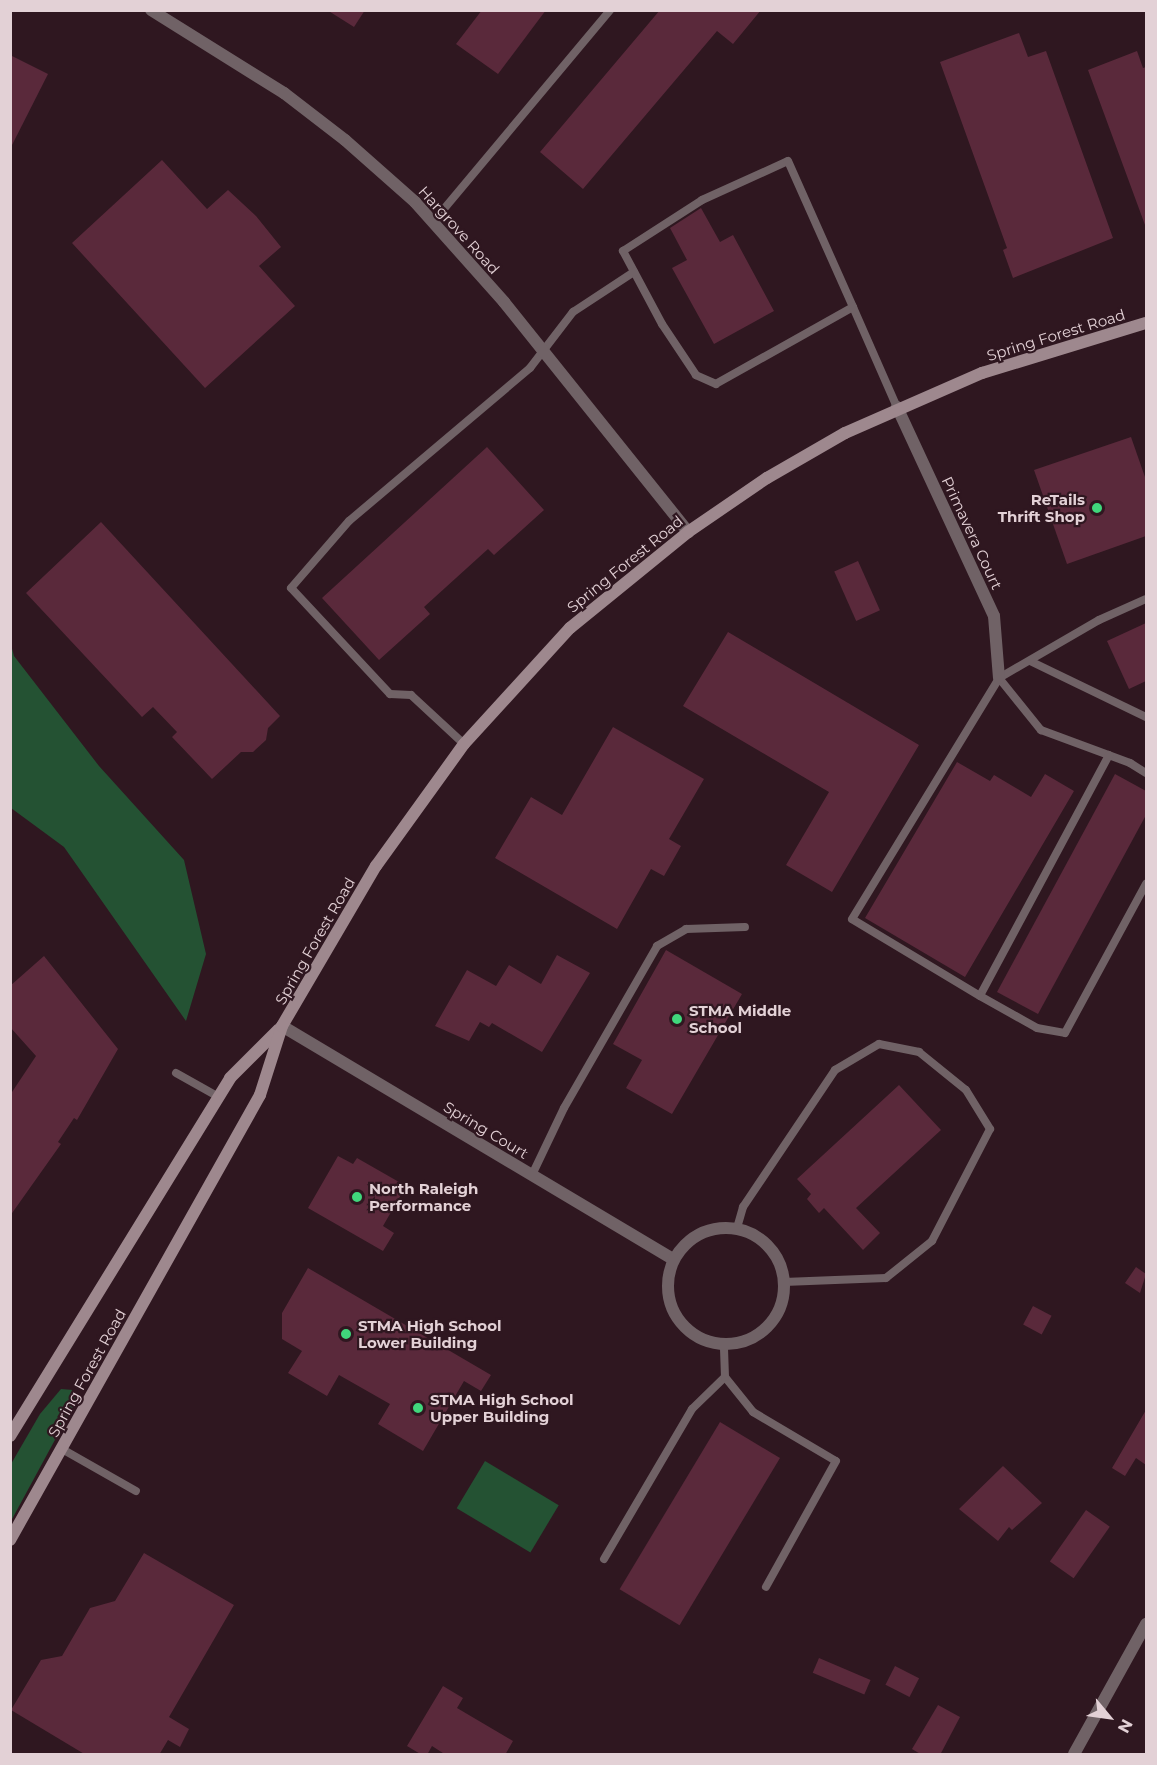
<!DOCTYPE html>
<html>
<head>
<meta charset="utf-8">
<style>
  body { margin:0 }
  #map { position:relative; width:1157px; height:1765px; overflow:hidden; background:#2f1720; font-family:Montserrat,sans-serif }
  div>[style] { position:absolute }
  .green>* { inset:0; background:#245233; transform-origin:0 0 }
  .building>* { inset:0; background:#5a293b; transform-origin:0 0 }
  .service>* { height:8px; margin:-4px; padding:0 4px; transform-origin:4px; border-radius:4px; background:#706266 }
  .minor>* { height:12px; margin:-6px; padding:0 6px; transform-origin:6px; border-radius:6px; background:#706266 }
  .minor>.ring { margin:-6px; padding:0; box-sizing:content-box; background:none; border:12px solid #706266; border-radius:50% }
  .tertiary>* { height:12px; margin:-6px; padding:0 6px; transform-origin:6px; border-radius:6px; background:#706266 }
  .secondary>* { height:12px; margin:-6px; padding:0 6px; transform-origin:6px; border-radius:6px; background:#9e888e }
  .dots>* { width:16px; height:16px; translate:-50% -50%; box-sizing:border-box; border:3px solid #2f1720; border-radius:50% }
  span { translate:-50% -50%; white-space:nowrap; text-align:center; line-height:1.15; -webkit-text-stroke:4.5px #2f1720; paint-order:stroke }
  .street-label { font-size:15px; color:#e3d1d6 }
  .poi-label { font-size:15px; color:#e3d1d6; font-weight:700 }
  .right { translate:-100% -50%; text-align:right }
  .left { translate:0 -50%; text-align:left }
  .frame { position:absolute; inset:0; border:12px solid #e3d1d6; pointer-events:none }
  .north { position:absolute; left:1079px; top:1687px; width:60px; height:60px; -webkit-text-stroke:4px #2f1720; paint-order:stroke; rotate:119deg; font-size:16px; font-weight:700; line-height:24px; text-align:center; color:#e3d1d6 }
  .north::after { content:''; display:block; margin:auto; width:21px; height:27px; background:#e3d1d6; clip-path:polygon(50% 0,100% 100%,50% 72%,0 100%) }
</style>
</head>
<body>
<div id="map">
  <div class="green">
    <i style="clip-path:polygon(10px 641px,14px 656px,99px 766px,184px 860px,206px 954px,186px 1021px,64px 847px,11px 808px)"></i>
    <i style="clip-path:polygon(61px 1389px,73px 1390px,76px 1401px,11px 1521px,11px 1464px,40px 1414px)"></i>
    <i style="left:485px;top:1461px;width:86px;height:55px;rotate:31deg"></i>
  </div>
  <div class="building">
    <i style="clip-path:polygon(327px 10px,365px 10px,354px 27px)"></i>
    <i style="clip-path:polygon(482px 10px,546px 10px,498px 74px,456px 44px)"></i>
    <i style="clip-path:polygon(660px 10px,761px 10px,733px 44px,717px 31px,583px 189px,540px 152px)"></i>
    <i style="clip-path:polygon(1019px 33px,1028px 57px,1046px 51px,1113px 238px,1013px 278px,1003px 250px,1007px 248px,940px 62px)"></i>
    <i style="clip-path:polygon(1137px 51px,1143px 68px,1146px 67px,1145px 225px,1088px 70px)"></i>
    <i style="clip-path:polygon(10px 55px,48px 74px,10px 149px)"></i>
    <i style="clip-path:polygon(162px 160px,207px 209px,228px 190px,256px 216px,281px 247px,259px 266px,295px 306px,205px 388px,72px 243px)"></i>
    <i style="clip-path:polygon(701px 208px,720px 242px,733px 235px,774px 311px,714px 344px,672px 268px,687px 260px,670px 228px)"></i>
    <i style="clip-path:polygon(1131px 437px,1146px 480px,1146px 536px,1067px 564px,1034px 470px)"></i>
    <i style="clip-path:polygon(487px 447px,544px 510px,494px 555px,488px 549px,424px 607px,430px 614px,379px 660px,322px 598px)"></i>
    <i style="clip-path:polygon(101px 522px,280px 716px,268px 728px,266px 740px,253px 752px,241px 752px,212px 779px,172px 737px,177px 732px,153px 707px,142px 717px,26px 593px)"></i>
    <i style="left:858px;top:561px;width:54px;height:26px;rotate:66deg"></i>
    <i style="clip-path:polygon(1146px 623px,1146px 681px,1129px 689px,1107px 641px)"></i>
    <i style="clip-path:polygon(728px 632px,919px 745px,832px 892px,786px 865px,829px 792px,683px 706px)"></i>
    <i style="clip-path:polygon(613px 727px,704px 779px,669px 839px,681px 846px,664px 876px,651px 869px,617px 929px,495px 858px,531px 797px,562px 815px)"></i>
    <i style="clip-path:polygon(957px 762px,990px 781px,994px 775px,1031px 797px,1045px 774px,1074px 791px,965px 977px,865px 918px)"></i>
    <i style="clip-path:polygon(1115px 774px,1146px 791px,1146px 815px,1038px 1014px,997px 992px)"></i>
    <i style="clip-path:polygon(666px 950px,742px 994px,672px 1114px,626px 1088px,642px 1060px,613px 1044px)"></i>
    <i style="clip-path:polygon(557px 955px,590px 973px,542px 1052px,492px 1023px,489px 1027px,480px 1022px,469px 1041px,435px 1026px,467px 970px,496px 986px,509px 965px,541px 984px)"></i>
    <i style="clip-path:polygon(44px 956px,118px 1049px,77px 1120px,74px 1118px,58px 1142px,61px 1144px,10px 1216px,10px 1095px,36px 1056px,10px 1027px,10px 986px)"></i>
    <i style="clip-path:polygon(899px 1085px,941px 1130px,856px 1208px,880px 1233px,863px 1250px,824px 1208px,819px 1213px,807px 1199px,811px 1194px,797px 1179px)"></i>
    <i style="clip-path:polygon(338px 1156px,353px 1164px,357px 1158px,406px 1186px,383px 1226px,394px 1233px,383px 1251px,308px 1208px)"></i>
    <i style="clip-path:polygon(1136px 1267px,1146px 1274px,1140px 1293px,1125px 1283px)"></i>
    <i style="clip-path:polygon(308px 1268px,491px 1375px,481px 1391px,464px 1381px,423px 1451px,378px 1424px,390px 1404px,339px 1375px,327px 1396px,288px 1373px,302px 1351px,282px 1339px,282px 1313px)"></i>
    <i style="left:1033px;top:1306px;width:21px;height:21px;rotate:28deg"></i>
    <i style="clip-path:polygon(1146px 1410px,1146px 1465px,1136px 1458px,1125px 1476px,1112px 1468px)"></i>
    <i style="left:720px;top:1422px;width:70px;height:195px;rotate:31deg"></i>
    <i style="clip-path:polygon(1003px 1466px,1042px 1503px,1012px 1530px,1009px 1527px,998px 1541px,959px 1509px)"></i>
    <i style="left:1086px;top:1510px;width:29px;height:63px;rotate:35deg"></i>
    <i style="clip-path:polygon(144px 1553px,234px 1605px,169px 1717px,189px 1729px,180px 1747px,168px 1740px,159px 1755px,86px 1755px,11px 1710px,41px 1660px,62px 1656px,90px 1608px,115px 1601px)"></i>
    <i style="left:819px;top:1658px;width:56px;height:16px;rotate:23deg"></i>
    <i style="left:895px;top:1666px;width:27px;height:21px;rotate:27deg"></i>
    <i style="clip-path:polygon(443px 1686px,463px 1698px,457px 1708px,513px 1741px,505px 1755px,446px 1755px,432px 1746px,427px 1755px,422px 1755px,407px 1746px)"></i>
    <i style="clip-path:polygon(938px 1705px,960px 1717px,940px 1755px,922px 1755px,912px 1749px)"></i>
  </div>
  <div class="service">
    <i style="left:433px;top:222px;width:276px;rotate:-50.1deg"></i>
    <i style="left:853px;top:307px;width:157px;rotate:150.7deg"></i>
    <i style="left:716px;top:384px;width:22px;rotate:-156deg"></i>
    <i style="left:696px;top:375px;width:61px;rotate:-123.7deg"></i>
    <i style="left:662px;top:324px;width:83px;rotate:-118.1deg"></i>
    <i style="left:623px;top:251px;width:94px;rotate:-32.8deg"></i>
    <i style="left:702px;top:200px;width:94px;rotate:-24.4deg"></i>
    <i style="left:788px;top:161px;width:160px;rotate:66deg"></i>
    <i style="left:853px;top:307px;width:109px;rotate:66.3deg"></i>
    <i style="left:1030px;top:661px;width:129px;rotate:25.8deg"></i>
    <i style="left:999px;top:678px;width:67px;rotate:51.1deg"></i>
    <i style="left:1041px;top:730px;width:95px;rotate:20.3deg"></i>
    <i style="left:1130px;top:763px;width:19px;rotate:32deg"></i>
    <i style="left:464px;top:744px;width:72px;rotate:-137.2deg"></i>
    <i style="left:411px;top:695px;width:21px;rotate:-177deg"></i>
    <i style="left:390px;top:694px;width:145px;rotate:-133deg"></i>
    <i style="left:291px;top:588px;width:89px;rotate:-49.1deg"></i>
    <i style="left:349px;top:521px;width:237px;rotate:-40.2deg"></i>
    <i style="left:530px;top:368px;width:71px;rotate:-52.5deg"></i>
    <i style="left:573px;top:312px;width:73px;rotate:-33.3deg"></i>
    <i style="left:1109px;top:755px;width:273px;rotate:118.2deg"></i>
    <i style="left:980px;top:996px;width:65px;rotate:29.3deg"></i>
    <i style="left:1037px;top:1028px;width:28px;rotate:10deg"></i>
    <i style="left:1065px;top:1033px;width:170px;rotate:-61.5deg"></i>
    <i style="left:980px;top:996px;width:149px;rotate:-149deg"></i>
    <i style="left:852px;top:919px;width:282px;rotate:-58.6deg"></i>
    <i style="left:999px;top:678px;width:116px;rotate:-30.1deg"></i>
    <i style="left:1099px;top:620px;width:51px;rotate:-24.1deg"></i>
    <i style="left:176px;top:1073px;width:49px;rotate:29.2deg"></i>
    <i style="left:532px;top:1175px;width:74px;rotate:-64.5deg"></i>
    <i style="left:564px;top:1108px;width:187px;rotate:-60.1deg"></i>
    <i style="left:657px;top:946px;width:34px;rotate:-30deg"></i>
    <i style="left:686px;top:929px;width:59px;rotate:-1.9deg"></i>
    <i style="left:737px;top:1228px;width:22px;rotate:-74deg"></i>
    <i style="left:743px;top:1207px;width:165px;rotate:-56.1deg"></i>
    <i style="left:835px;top:1070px;width:51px;rotate:-30.6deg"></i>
    <i style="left:879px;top:1044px;width:41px;rotate:11.3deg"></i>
    <i style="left:919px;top:1052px;width:60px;rotate:39deg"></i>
    <i style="left:966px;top:1090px;width:46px;rotate:58.4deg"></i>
    <i style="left:990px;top:1129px;width:126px;rotate:117.4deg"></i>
    <i style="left:932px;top:1241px;width:59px;rotate:141.2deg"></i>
    <i style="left:886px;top:1278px;width:102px;rotate:177.8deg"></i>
    <i style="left:725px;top:1377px;width:45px;rotate:51.3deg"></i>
    <i style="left:753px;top:1412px;width:96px;rotate:30.6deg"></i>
    <i style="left:836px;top:1461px;width:144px;rotate:119.1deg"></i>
    <i style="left:62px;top:1449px;width:85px;rotate:29.6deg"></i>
    <i style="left:604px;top:1559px;width:174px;rotate:-59.6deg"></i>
    <i style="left:692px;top:1409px;width:46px;rotate:-44.1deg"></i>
    <i style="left:725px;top:1377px;width:32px;rotate:-92deg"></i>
  </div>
  <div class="minor">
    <i style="left:897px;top:407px;width:230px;rotate:65.1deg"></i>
    <i style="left:994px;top:616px;width:62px;rotate:85.4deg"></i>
    <i style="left:282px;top:1026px;width:455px;rotate:30.8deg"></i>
    <i class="ring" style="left:668px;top:1228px;width:104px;height:104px"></i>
    <i style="left:1074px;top:1754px;width:149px;rotate:-61deg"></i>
  </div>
  <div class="tertiary">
    <i style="left:151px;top:10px;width:157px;rotate:32deg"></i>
    <i style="left:284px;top:93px;width:77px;rotate:37.6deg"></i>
    <i style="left:345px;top:140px;width:94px;rotate:41.5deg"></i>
    <i style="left:415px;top:202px;width:134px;rotate:48.3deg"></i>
    <i style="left:504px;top:302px;width:295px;rotate:51.3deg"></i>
  </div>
  <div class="secondary">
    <i style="left:10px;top:1436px;width:420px;rotate:-58.4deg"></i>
    <i style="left:230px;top:1078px;width:69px;rotate:-45deg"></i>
    <i style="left:10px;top:1540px;width:510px;rotate:-60.67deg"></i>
    <i style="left:260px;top:1095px;width:72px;rotate:-72.3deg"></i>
    <i style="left:282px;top:1026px;width:186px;rotate:-59.6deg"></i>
    <i style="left:376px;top:866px;width:150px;rotate:-54.2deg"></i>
    <i style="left:464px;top:744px;width:157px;rotate:-47.6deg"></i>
    <i style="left:570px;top:628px;width:152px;rotate:-39.1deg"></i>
    <i style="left:688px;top:532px;width:96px;rotate:-34.4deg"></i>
    <i style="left:767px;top:478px;width:90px;rotate:-30deg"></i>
    <i style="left:845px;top:433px;width:150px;rotate:-23.7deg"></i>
    <i style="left:982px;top:373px;width:171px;rotate:-17deg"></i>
  </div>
  <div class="dots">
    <i style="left:1097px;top:508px;background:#40d77c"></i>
    <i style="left:677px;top:1019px;background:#40d77c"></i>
    <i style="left:357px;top:1197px;background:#40d77c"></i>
    <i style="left:346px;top:1334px;background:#40d77c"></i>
    <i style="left:418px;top:1408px;background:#40d77c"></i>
  </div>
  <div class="street-label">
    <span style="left:459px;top:230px;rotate:48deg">Hargrove Road</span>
    <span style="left:1056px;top:335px;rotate:-17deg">Spring Forest Road</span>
    <span style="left:972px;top:533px;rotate:65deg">Primavera Court</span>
    <span style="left:625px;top:564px;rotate:-39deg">Spring Forest Road</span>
    <span style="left:315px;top:941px;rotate:-60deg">Spring Forest Road</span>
    <span style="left:486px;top:1130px;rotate:31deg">Spring Court</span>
    <span style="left:87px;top:1373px;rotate:-61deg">Spring Forest Road</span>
  </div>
  <div class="poi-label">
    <span class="right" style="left:1085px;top:508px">ReTails<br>Thrift Shop</span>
    <span class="left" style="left:689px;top:1019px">STMA Middle<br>School</span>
    <span class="left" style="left:369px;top:1197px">North Raleigh<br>Performance</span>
    <span class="left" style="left:358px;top:1334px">STMA High School<br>Lower Building</span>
    <span class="left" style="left:430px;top:1408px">STMA High School<br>Upper Building</span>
  </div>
  <div class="frame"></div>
  <div class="north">N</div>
</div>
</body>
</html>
